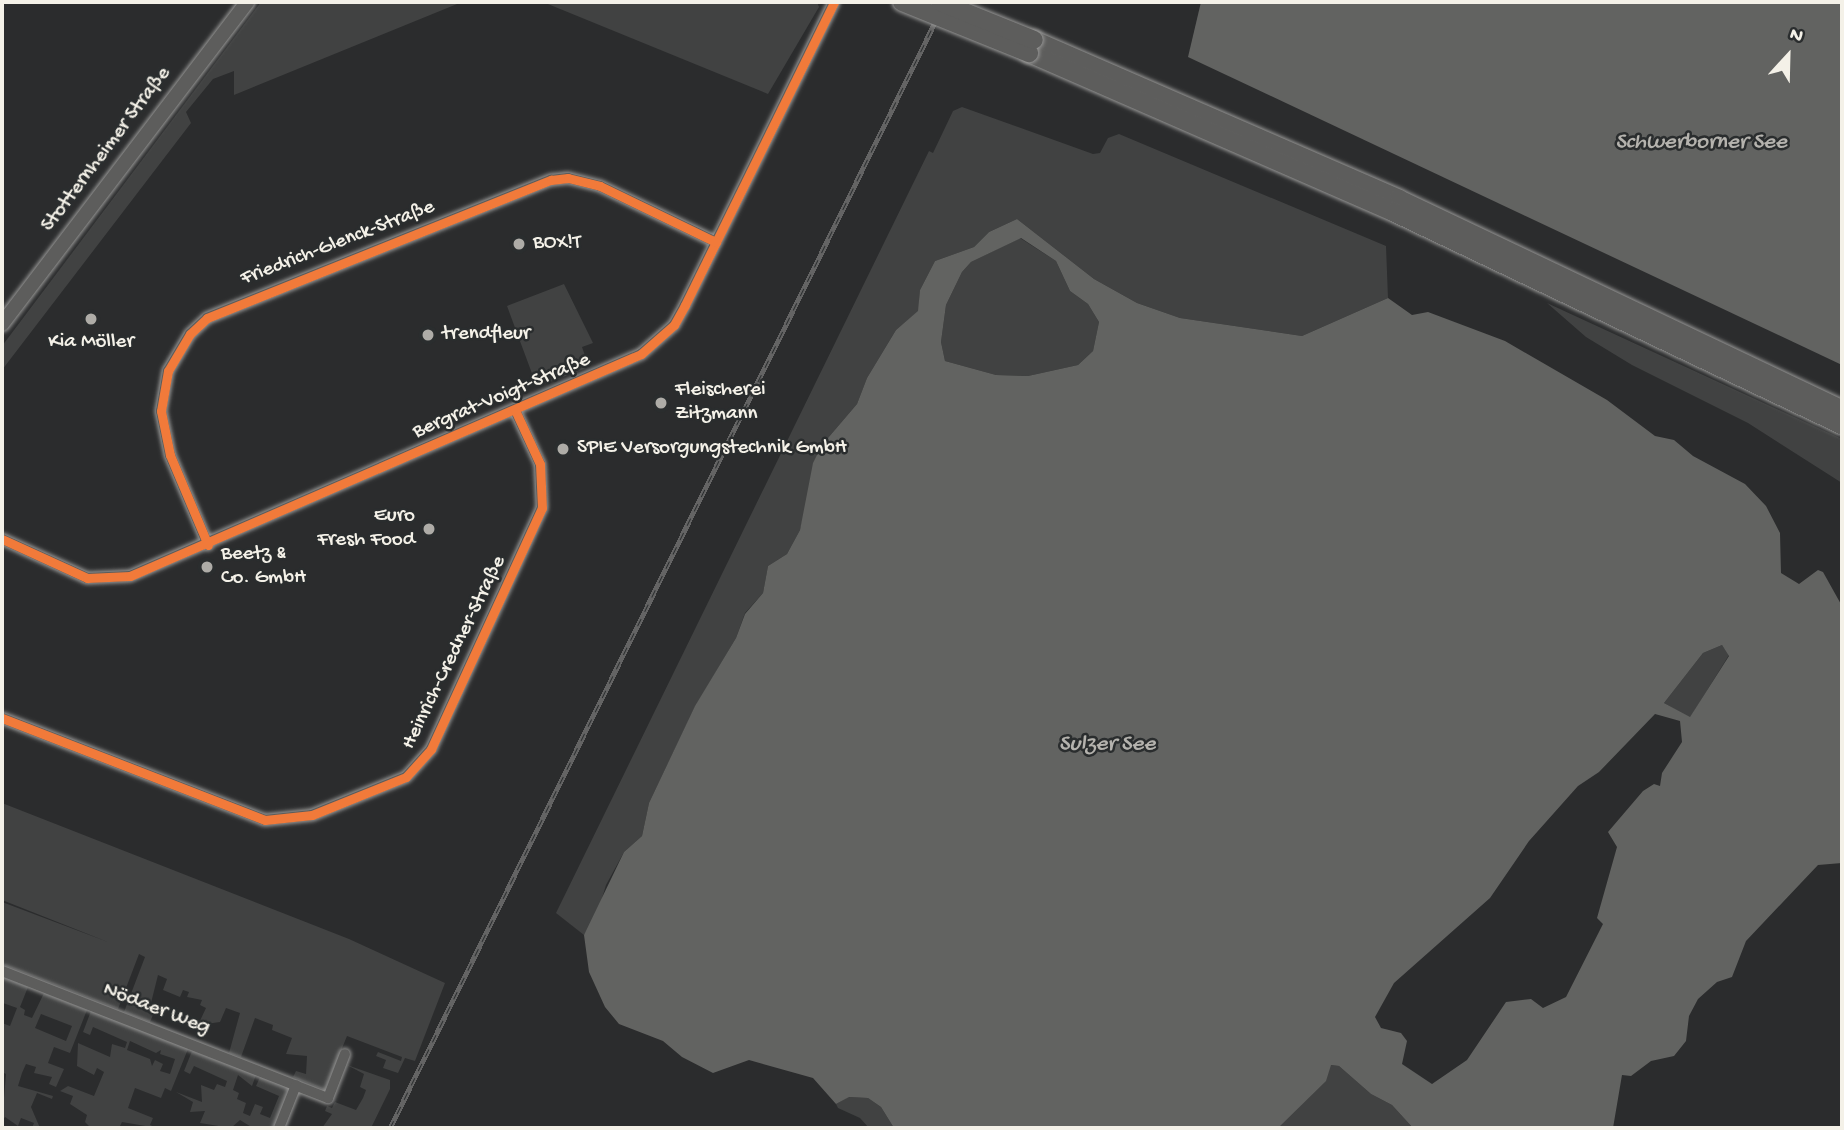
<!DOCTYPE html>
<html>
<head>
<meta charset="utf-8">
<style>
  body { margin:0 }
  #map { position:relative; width:1844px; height:1130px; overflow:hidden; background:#2b2c2d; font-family:"Gochi Hand",sans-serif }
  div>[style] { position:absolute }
  .green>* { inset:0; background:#414242 }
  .water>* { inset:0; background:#626361 }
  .roads { filter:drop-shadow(0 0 2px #979796) drop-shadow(0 0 2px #979796) }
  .street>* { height:10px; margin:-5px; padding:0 5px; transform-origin:5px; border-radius:5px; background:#5d5d5c }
  .secondary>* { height:14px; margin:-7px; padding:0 7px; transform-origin:7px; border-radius:7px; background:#5d5d5c }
  .highway>* { height:18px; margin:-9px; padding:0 9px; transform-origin:9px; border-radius:9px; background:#5d5d5c }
  .rail>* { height:5px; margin-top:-2.5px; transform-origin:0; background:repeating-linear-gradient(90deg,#2a2d2e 0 8px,#646464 0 16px); box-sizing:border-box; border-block:2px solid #646464 }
  .bridges { filter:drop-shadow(0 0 2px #979796) drop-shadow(0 0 2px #979796) }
  .highway-bridge>* { height:18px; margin:-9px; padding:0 9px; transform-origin:9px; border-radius:9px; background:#5d5d5c }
  .cycleway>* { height:9px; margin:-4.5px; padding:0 4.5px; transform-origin:4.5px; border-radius:4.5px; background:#f17a3a }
  .dots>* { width:19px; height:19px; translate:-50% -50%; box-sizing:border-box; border:4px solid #2a2d2e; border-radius:50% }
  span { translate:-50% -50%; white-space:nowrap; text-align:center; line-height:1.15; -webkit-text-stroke:5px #2a2d2e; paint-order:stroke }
  .street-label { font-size:21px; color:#f4f1e8 }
  .poi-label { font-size:21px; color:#f4f1e8 }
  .left { translate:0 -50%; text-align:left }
  .right { translate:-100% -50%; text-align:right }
  .water-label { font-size:23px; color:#b5b3ae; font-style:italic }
  .frame { position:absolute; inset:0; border:4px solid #f4f1e8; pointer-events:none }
  .north { position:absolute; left:1753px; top:21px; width:70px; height:70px; -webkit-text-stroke:5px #2a2d2e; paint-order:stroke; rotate:22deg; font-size:19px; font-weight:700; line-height:28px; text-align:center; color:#f4f1e8 }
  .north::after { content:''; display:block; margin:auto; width:24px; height:32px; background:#f4f1e8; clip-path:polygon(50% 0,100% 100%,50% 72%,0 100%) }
</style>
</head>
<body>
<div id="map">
  <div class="green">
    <i style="clip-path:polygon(261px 2px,462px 2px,234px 95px,234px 71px,213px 79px,186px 112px,191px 123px,2px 370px,2px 346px)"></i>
    <i style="clip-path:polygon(543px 2px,817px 2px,819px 7px,768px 94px)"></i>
    <i style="clip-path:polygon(962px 107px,1093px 154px,1100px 153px,1108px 138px,1119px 134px,1386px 246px,1388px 298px,1302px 336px,1180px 318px,1137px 303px,1094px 279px,1017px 219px,989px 232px,974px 247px,935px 261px,920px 290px,919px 311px,896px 330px,867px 378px,857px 404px,822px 445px,800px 530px,787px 554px,768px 566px,763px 593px,745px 613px,736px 638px,695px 707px,649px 803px,642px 836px,624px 852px,606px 885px,596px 918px,584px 935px,556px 913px,929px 151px,933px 153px,953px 111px)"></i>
    <i style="clip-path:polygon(1020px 238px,1056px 261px,1070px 291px,1088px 304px,1099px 322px,1093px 351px,1078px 365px,1028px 376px,996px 375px,945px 361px,941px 342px,946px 305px,962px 272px,971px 262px)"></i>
    <i style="clip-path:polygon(564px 284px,593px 343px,582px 347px,589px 367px,537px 387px,507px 306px)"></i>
    <i style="clip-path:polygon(1547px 303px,1842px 439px,1842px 483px,1748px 423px,1632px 365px,1586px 337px)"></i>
    <i style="clip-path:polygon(1722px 645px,1729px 655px,1690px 718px,1664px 703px,1703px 653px)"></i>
    <i style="clip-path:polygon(2px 803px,349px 939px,445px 983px,415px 1061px,405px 1058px,398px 1073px,383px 1068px,386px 1060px,376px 1056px,378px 1052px,401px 1061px,402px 1057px,347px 1036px,325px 1090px,293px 1077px,296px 1071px,306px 1074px,307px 1056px,286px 1054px,292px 1038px,272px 1030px,273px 1025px,255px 1018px,241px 1057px,229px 1053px,240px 1013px,226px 1008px,220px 1022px,198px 1025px,206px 1008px,200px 1005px,202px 1000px,187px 997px,189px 992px,183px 990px,180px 997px,163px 990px,167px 979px,158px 975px,151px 1003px,145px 1001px,142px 1010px,153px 1015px,150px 1022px,124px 1012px,145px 957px,139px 954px,118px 1009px,2px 964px,2px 902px,108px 942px,2px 900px)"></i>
    <i style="clip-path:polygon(evenodd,2px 977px,28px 987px,20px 1007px,25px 1010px,24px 1015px,32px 1018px,44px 993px,87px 1010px,70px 1053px,54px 1047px,48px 1063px,64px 1069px,56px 1087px,49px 1084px,52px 1077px,34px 1073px,36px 1067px,26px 1064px,22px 1073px,18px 1086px,53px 1096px,52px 1099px,37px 1093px,31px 1107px,40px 1128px,32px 1128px,34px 1123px,21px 1118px,18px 1126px,5px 1117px,2px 1121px,6px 1074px,2px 1072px,2px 1023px,10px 1026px,17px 1008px,3px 1003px,2px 977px,41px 1014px,72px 1026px,66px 1041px,35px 1028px,41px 1014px)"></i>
    <i style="clip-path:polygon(evenodd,91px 1011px,188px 1049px,171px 1091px,165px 1088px,161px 1098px,135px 1088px,128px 1108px,153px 1118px,150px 1125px,157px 1128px,122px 1122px,119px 1128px,91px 1128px,85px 1122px,87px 1115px,70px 1104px,73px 1096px,60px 1091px,68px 1086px,94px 1096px,104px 1072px,97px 1068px,94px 1075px,77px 1066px,78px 1043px,110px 1057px,112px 1044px,125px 1048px,127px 1042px,93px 1027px,90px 1035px,83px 1032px,91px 1011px,130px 1041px,156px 1053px,161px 1050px,160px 1054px,175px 1059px,170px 1074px,160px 1071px,163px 1064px,155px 1060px,152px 1066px,150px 1059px,127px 1050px,130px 1041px)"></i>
    <i style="clip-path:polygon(192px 1051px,256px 1075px,252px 1086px,238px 1075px,233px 1090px,239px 1093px,237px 1099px,246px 1103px,243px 1113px,250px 1116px,255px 1104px,263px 1107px,260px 1114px,270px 1118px,279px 1096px,256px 1086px,260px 1077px,289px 1088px,274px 1128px,253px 1128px,240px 1120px,231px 1128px,200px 1123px,205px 1111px,190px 1112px,193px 1102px,176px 1092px,202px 1102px,201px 1085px,214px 1090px,217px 1084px,225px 1087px,227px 1081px,194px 1066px,190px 1074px,184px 1071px)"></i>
    <i style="clip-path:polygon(347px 1065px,390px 1080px,390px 1089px,371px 1128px,322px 1128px,332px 1114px,325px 1111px,327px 1106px,332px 1108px,335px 1102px,356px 1110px,363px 1098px,366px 1090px,360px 1087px,364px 1074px)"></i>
    <i style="clip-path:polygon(1330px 1065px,1339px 1066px,1371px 1094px,1392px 1105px,1413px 1128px,1278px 1128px)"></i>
    <i style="clip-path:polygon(848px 1097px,868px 1098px,881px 1107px,894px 1128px,869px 1128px,860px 1118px,838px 1108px,836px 1104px)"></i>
  </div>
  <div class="water">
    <i style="clip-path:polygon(1201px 2px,1842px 2px,1842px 365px,1188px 57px)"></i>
    <i style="clip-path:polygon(evenodd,1017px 219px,1094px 279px,1137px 303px,1180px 318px,1302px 336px,1388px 298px,1412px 315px,1428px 312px,1505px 341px,1607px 400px,1655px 436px,1674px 440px,1693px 456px,1745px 484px,1766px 506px,1780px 533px,1781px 573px,1799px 584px,1818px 570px,1823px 572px,1842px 606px,1842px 863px,1818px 865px,1746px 941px,1732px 977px,1717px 982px,1698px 999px,1689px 1016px,1686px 1041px,1674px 1056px,1651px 1061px,1631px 1076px,1622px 1075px,1613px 1128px,1413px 1128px,1392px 1105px,1371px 1094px,1339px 1066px,1331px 1065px,1326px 1081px,1278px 1128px,894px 1128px,881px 1107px,868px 1098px,849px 1097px,836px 1104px,813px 1078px,749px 1060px,713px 1073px,682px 1057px,663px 1041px,619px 1024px,605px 1007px,589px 972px,584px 935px,624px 852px,642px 836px,649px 803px,695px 706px,736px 638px,745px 614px,763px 593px,768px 566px,787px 554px,800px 530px,813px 463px,822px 445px,857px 404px,867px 378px,896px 330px,918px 311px,920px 290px,935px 261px,974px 247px,989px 232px,1017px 219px,1021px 238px,1056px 261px,1070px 291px,1088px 304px,1099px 322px,1093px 351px,1078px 365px,1028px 376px,996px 375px,945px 361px,941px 342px,946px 305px,962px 272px,971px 262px,1021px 238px,1017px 219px,1722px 645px,1729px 656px,1690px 717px,1664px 703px,1703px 653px,1722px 645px,1017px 219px,1655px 714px,1680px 721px,1682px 742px,1662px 773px,1660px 786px,1654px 784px,1643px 791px,1608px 832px,1617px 847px,1597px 918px,1603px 924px,1566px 997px,1543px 1008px,1531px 999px,1506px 1002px,1467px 1060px,1432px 1084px,1402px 1064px,1407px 1041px,1401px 1033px,1381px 1028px,1375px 1017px,1394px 983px,1490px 898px,1529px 841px,1578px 786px,1599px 772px,1655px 714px)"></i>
  </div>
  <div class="roads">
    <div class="street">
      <i style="left:2px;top:539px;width:94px;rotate:24.6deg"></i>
      <i style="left:87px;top:578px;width:43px;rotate:-2.7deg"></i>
      <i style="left:130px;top:576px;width:557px;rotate:-23.48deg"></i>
      <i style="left:641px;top:354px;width:44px;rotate:-41.3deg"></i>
      <i style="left:674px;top:325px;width:23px;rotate:-61deg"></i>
      <i style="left:685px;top:305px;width:338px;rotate:-63.8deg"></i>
      <i style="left:208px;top:545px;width:98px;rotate:-112.9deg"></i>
      <i style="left:170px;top:455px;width:45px;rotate:-101.6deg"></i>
      <i style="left:161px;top:411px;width:41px;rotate:-80.1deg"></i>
      <i style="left:168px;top:371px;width:43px;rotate:-59.3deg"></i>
      <i style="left:190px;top:334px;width:23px;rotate:-43deg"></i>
      <i style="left:207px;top:318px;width:371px;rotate:-21.9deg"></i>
      <i style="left:551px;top:180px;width:17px;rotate:-7deg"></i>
      <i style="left:568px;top:178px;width:33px;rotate:14deg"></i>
      <i style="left:600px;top:186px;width:129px;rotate:25.8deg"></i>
      <i style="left:2px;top:718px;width:282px;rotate:21.2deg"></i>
      <i style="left:265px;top:820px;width:47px;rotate:-6.1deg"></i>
      <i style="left:312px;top:815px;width:101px;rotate:-22deg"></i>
      <i style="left:406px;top:777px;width:38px;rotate:-48deg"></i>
      <i style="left:431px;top:749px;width:265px;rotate:-65.3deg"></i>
      <i style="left:542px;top:508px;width:44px;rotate:-92.6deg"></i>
      <i style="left:540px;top:464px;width:60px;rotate:-114.8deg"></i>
      <i style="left:2px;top:971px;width:350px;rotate:21.3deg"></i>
      <i style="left:328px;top:1098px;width:47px;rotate:-68.9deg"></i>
      <i style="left:279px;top:1128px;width:46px;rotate:-68.4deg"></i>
    </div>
    <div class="secondary">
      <i style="left:2px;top:324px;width:405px;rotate:-52.7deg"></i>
    </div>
    <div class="highway">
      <i style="left:1034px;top:40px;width:398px;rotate:23.5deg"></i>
      <i style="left:1399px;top:199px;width:490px;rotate:25.4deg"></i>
      <i style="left:1029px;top:53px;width:397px;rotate:23.6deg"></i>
      <i style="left:1393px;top:212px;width:497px;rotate:25.4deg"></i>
    </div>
  </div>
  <div class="rail">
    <i style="left:390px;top:1128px;width:1255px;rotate:-63.76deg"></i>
  </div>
  <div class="bridges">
    <div class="highway-bridge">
      <i style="left:902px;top:2px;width:137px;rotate:21.9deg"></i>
      <i style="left:940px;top:2px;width:101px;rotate:22deg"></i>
    </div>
  </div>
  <div class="cycleway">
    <i style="left:2px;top:539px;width:94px;rotate:24.6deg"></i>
    <i style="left:87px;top:578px;width:43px;rotate:-2.7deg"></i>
    <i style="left:130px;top:576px;width:557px;rotate:-23.48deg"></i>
    <i style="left:641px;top:354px;width:44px;rotate:-41.3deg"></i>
    <i style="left:674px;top:325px;width:23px;rotate:-61deg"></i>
    <i style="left:685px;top:305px;width:338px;rotate:-63.8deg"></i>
    <i style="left:208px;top:545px;width:98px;rotate:-112.9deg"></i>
    <i style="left:170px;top:455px;width:45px;rotate:-101.6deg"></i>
    <i style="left:161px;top:411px;width:41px;rotate:-80.1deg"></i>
    <i style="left:168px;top:371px;width:43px;rotate:-59.3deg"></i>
    <i style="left:190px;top:334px;width:23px;rotate:-43deg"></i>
    <i style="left:207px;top:318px;width:371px;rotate:-21.9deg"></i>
    <i style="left:551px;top:180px;width:17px;rotate:-7deg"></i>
    <i style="left:568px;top:178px;width:33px;rotate:14deg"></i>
    <i style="left:600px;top:186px;width:129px;rotate:25.8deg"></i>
    <i style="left:2px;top:718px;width:282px;rotate:21.2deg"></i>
    <i style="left:265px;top:820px;width:47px;rotate:-6.1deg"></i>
    <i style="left:312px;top:815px;width:101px;rotate:-22deg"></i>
    <i style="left:406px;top:777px;width:38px;rotate:-48deg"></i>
    <i style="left:431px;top:749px;width:265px;rotate:-65.3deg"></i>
    <i style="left:542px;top:508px;width:44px;rotate:-92.6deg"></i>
    <i style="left:540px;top:464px;width:60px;rotate:-114.8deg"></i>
  </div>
  <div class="dots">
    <i style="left:519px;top:244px;background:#aeaca7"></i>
    <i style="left:91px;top:319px;background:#aeaca7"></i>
    <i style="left:428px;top:335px;background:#aeaca7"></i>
    <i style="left:661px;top:403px;background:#aeaca7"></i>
    <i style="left:563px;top:449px;background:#aeaca7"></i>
    <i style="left:429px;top:529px;background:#aeaca7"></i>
    <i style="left:207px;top:567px;background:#aeaca7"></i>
  </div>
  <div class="street-label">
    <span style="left:107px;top:150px;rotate:-53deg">Stotternheimer Straße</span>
    <span style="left:338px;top:244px;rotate:-21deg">Friedrich-Glenck-Straße</span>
    <span style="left:502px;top:397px;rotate:-23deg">Bergrat-Voigt-Straße</span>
    <span style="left:455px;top:653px;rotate:-64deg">Heinrich-Credner-Straße</span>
    <span style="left:156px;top:1010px;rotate:21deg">Nödaer Weg</span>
  </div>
  <div class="poi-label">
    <span class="left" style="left:533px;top:244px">BOX!T</span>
    <span class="left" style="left:442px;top:335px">trendfleur</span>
    <span style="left:91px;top:343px">Kia Möller</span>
    <span class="left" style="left:675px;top:403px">Fleischerei<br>Zitzmann</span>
    <span class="left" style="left:577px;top:449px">SPIE Versorgungstechnik GmbH</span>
    <span class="right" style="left:415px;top:529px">Euro<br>Fresh Food</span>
    <span class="left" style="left:221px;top:567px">Beetz &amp;<br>Co. GmbH</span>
  </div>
  <div class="water-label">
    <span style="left:1701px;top:143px">Schwerborner See</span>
    <span style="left:1107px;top:745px">Sulzer See</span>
  </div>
  <div class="frame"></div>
  <div class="north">N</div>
</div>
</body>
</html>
